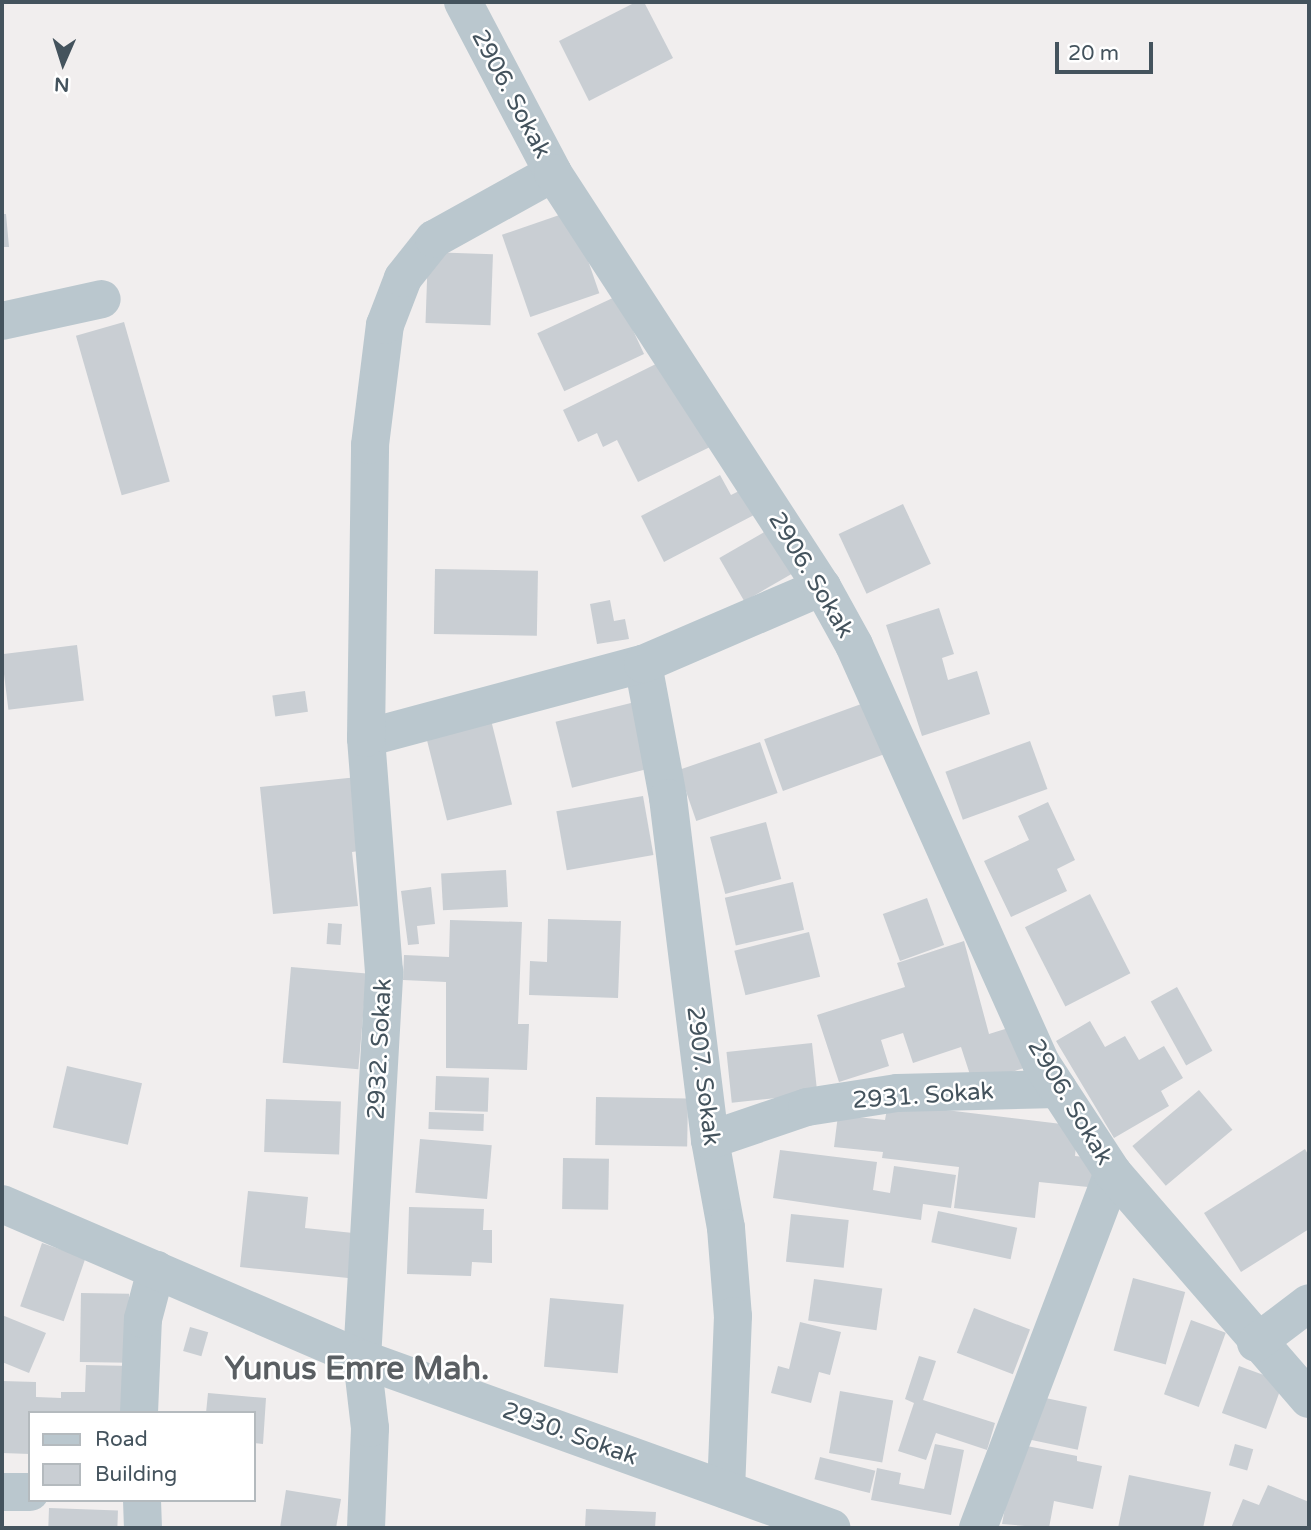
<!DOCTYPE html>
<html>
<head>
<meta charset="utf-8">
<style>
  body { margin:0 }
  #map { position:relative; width:1311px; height:1530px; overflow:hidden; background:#f1eeee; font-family:"Varela Round",sans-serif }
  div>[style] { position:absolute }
  .building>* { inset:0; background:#c9ced3; transform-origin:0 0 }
  .minor>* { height:38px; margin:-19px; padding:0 19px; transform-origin:19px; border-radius:19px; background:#bac7ce }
  .tertiary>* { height:38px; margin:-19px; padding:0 19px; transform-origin:19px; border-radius:19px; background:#bac7ce }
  span { translate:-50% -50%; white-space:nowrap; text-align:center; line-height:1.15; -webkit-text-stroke:5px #fff; paint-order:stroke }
  .street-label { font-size:24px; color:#44535d }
  .district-label { font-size:32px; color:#5a5f63; font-weight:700 }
  .frame { position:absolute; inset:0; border:4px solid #44535d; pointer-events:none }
  .legend { position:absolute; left:28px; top:1411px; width:228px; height:91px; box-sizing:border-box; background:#fff; border:2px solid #b4babe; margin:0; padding:9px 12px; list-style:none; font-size:21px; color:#44535d }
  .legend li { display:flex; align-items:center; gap:14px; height:35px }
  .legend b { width:35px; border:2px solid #b4babe }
  .north { position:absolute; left:28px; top:28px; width:70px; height:70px; -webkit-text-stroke:5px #fff; paint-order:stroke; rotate:183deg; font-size:19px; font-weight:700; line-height:28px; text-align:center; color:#44535d }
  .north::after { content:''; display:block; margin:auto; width:24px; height:32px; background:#44535d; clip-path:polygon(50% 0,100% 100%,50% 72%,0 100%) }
  .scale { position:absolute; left:1055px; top:42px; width:98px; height:32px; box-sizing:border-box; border:4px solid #44535d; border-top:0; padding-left:9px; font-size:21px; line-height:24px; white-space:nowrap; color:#44535d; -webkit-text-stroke:5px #fff; paint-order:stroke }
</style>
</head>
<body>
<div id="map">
  <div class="building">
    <i style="clip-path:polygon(636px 2px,644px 2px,673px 58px,589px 101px,559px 41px)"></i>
    <i style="left:571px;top:211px;width:87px;height:73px;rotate:71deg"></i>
    <i style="clip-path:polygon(2px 214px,6px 214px,9px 247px,2px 247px)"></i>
    <i style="left:428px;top:252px;width:65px;height:71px;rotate:2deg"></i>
    <i style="left:617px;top:296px;width:64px;height:88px;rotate:65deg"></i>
    <i style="left:124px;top:322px;width:166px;height:50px;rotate:74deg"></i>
    <i style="clip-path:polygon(666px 359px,710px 447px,638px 482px,617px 440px,603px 447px,597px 433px,578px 442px,563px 410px)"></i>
    <i style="clip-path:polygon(720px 475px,731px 495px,741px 490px,754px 515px,664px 562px,641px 516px)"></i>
    <i style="left:903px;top:504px;width:66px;height:71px;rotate:65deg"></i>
    <i style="left:773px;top:527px;width:50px;height:62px;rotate:60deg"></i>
    <i style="left:435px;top:569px;width:103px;height:65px;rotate:1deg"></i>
    <i style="clip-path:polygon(610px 600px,614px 621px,625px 619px,629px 639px,597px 644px,590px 604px)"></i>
    <i style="clip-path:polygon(939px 608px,954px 654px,942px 658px,948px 680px,977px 671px,990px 714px,922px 736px,886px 625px)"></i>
    <i style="left:77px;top:645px;width:56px;height:76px;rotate:83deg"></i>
    <i style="left:305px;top:691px;width:21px;height:33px;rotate:82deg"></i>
    <i style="left:875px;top:699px;width:55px;height:118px;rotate:70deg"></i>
    <i style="left:639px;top:701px;width:68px;height:86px;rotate:76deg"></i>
    <i style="left:491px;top:720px;width:87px;height:67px;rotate:76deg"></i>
    <i style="left:1030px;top:741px;width:51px;height:90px;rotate:70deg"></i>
    <i style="left:760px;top:742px;width:54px;height:86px;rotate:71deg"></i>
    <i style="clip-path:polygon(358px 777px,366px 850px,352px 852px,358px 906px,273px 914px,260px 787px)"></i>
    <i style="left:643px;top:796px;width:60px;height:88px;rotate:80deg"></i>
    <i style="clip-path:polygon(1048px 802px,1075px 860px,1057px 869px,1067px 891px,1011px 917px,984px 861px,1029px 840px,1018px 816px)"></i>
    <i style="left:766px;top:822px;width:59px;height:58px;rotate:75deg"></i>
    <i style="left:506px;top:870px;width:37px;height:65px;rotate:87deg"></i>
    <i style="left:793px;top:882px;width:49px;height:70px;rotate:77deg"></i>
    <i style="clip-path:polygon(431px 887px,435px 924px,417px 926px,419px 944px,408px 945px,401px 891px)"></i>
    <i style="left:1090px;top:894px;width:89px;height:73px;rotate:63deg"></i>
    <i style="left:927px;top:898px;width:50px;height:47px;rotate:70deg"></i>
    <i style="clip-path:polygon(548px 919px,621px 921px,618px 998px,529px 995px,530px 961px,547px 962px)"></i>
    <i style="clip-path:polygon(450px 920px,522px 922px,518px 1024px,529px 1024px,527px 1070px,446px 1068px,446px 982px,403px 980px,404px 955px,449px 957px)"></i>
    <i style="left:328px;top:923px;width:14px;height:21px;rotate:4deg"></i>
    <i style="left:809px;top:932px;width:46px;height:77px;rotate:76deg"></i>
    <i style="clip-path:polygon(964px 941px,989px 1034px,1021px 1024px,1034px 1065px,973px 1084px,961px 1047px,913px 1063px,903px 1033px,881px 1040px,889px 1066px,839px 1082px,817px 1015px,905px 987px,897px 963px)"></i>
    <i style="left:291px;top:967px;width:76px;height:96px;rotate:5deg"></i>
    <i style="left:1177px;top:987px;width:73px;height:30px;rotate:61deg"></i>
    <i style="clip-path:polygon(1090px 1021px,1105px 1047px,1125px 1036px,1139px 1060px,1164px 1046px,1183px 1078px,1161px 1091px,1169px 1106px,1114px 1138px,1056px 1041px)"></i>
    <i style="left:812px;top:1043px;width:51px;height:86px;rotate:84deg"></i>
    <i style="left:67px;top:1066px;width:77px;height:63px;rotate:13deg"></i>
    <i style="left:436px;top:1076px;width:53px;height:34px;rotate:2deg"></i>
    <i style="left:1199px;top:1090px;width:52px;height:87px;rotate:50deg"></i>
    <i style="left:596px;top:1097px;width:92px;height:48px;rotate:1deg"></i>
    <i style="left:266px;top:1099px;width:75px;height:53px;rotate:2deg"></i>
    <i style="clip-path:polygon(888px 1103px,1078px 1126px,1075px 1156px,1102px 1159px,1098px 1188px,1039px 1182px,1035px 1218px,954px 1208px,959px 1167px,882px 1158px,883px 1152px,834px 1147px,838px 1115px,885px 1120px)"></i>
    <i style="left:429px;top:1112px;width:55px;height:17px;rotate:2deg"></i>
    <i style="left:420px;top:1139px;width:72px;height:54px;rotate:5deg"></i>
    <i style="clip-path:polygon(1305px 1149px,1309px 1156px,1309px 1229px,1241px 1272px,1204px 1213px)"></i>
    <i style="clip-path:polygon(780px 1150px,877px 1162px,873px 1190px,890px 1193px,894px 1166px,956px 1175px,951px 1208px,923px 1204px,921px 1220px,773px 1198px)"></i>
    <i style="left:563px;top:1158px;width:46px;height:51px;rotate:1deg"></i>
    <i style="clip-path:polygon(248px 1191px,308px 1197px,305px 1228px,363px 1234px,358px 1279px,240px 1267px)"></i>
    <i style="clip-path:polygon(409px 1207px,484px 1209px,483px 1230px,492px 1230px,492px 1263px,472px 1262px,471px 1276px,407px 1274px)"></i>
    <i style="left:938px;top:1211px;width:81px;height:32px;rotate:12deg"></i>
    <i style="left:791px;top:1214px;width:58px;height:48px;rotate:6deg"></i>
    <i style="left:42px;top:1243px;width:46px;height:67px;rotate:19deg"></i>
    <i style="left:1133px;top:1278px;width:54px;height:75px;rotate:15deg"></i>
    <i style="left:814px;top:1279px;width:69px;height:42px;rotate:8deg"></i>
    <i style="left:81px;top:1293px;width:48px;height:69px;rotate:1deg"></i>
    <i style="left:550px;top:1298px;width:74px;height:69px;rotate:5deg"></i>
    <i style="left:974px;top:1308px;width:60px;height:48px;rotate:21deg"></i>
    <i style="clip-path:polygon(2px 1315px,46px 1333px,29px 1373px,2px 1362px)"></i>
    <i style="left:1191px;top:1320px;width:37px;height:79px;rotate:20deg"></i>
    <i style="clip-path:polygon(800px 1322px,841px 1332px,830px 1375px,819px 1372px,811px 1403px,771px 1393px,778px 1366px,789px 1369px)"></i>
    <i style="left:190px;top:1327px;width:19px;height:25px;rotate:16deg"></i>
    <i style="clip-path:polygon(919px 1356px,936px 1361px,923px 1400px,995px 1423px,987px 1450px,936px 1433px,926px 1460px,898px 1451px,914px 1403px,905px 1399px)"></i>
    <i style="clip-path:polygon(86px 1365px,131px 1366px,129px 1413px,30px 1413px,30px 1454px,2px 1453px,2px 1381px,36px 1382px,36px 1397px,61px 1398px,61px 1392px,85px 1392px)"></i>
    <i style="left:1239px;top:1366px;width:47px;height:50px;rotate:20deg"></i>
    <i style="left:840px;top:1391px;width:54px;height:63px;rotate:10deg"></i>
    <i style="clip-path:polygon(208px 1393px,266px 1398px,263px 1444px,254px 1443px,254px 1413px,206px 1413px)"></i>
    <i style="left:1036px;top:1396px;width:52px;height:44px;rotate:12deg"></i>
    <i style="clip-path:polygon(935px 1444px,964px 1450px,951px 1515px,871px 1500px,877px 1468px,901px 1473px,899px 1484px,924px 1489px)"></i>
    <i style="clip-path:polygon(1017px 1444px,1077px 1456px,1077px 1461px,1102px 1466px,1093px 1509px,1054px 1501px,1049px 1528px,1002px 1524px)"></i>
    <i style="left:1235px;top:1444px;width:19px;height:22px;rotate:16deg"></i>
    <i style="left:820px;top:1457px;width:57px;height:23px;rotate:14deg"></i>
    <i style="clip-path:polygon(1129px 1475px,1211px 1492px,1203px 1528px,1118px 1528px)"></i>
    <i style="clip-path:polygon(1268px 1485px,1309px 1502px,1309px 1528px,1231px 1528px,1243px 1499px,1259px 1505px)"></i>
    <i style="clip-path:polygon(286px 1490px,341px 1499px,336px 1528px,280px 1528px)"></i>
    <i style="left:49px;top:1508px;width:69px;height:20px;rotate:2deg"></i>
    <i style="clip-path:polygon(586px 1509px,656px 1512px,655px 1528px,585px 1528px)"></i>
  </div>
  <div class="minor">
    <i style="left:2px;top:321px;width:102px;rotate:-12.4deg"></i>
    <i style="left:643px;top:664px;width:136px;rotate:79.4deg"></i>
    <i style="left:668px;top:798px;width:345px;rotate:83deg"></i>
    <i style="left:710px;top:1140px;width:89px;rotate:79.7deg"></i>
    <i style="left:726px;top:1228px;width:88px;rotate:85.5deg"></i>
    <i style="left:733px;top:1316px;width:174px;rotate:92.3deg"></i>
    <i style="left:366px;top:738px;width:287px;rotate:-15deg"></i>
    <i style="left:643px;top:664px;width:195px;rotate:-23.3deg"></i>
    <i style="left:710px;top:1140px;width:102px;rotate:-18.8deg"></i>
    <i style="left:807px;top:1107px;width:91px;rotate:-8.8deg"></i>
    <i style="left:897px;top:1093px;width:161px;rotate:-1.4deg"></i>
    <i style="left:139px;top:1413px;width:94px;rotate:-87.6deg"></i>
    <i style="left:143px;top:1319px;width:51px;rotate:-75.1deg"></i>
    <i style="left:2px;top:1492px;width:28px"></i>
    <i style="left:142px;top:1500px;width:28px;rotate:88deg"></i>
    <i style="left:366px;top:1528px;width:100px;rotate:-87.7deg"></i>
    <i style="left:370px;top:1428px;width:69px;rotate:-96.6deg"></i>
    <i style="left:362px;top:1359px;width:388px;rotate:-86.7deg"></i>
    <i style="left:384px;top:972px;width:235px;rotate:-94.4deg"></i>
    <i style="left:366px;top:738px;width:293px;rotate:-89.2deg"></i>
    <i style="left:370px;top:445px;width:121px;rotate:-82.9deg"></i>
    <i style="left:385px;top:325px;width:50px;rotate:-69deg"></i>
    <i style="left:403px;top:278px;width:50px;rotate:-51.5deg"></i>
    <i style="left:434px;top:239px;width:136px;rotate:-29deg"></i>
    <i style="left:978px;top:1528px;width:380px;rotate:-69.2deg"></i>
  </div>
  <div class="tertiary">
    <i style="left:463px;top:2px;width:193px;rotate:62.2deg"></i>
    <i style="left:553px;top:173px;width:494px;rotate:57deg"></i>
    <i style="left:822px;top:587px;width:66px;rotate:61.1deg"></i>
    <i style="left:854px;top:645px;width:458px;rotate:65.9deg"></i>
    <i style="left:1041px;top:1063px;width:131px;rotate:56.8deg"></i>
    <i style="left:1113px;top:1173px;width:299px;rotate:49.1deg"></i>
    <i style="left:2px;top:1204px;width:392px;rotate:23.3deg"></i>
    <i style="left:362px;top:1359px;width:499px;rotate:19.8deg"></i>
    <i style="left:1256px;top:1343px;width:66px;rotate:-37deg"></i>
  </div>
  <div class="street-label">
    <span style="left:511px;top:94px;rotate:62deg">2906. Sokak</span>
    <span style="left:811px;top:575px;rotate:59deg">2906. Sokak</span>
    <span style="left:380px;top:1049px;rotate:-87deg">2932. Sokak</span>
    <span style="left:703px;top:1076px;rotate:83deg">2907. Sokak</span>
    <span style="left:923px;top:1096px;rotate:-4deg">2931. Sokak</span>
    <span style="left:1070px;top:1102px;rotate:59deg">2906. Sokak</span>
    <span style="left:570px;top:1434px;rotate:20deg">2930. Sokak</span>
  </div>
  <div class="district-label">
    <span style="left:357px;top:1369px">Yunus Emre Mah.</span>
  </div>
  <div class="frame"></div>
  <ul class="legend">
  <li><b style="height:9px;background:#bac7ce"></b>Road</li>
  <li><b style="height:19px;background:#c9ced3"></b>Building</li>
  </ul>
  <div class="north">N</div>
  <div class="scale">20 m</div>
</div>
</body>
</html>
